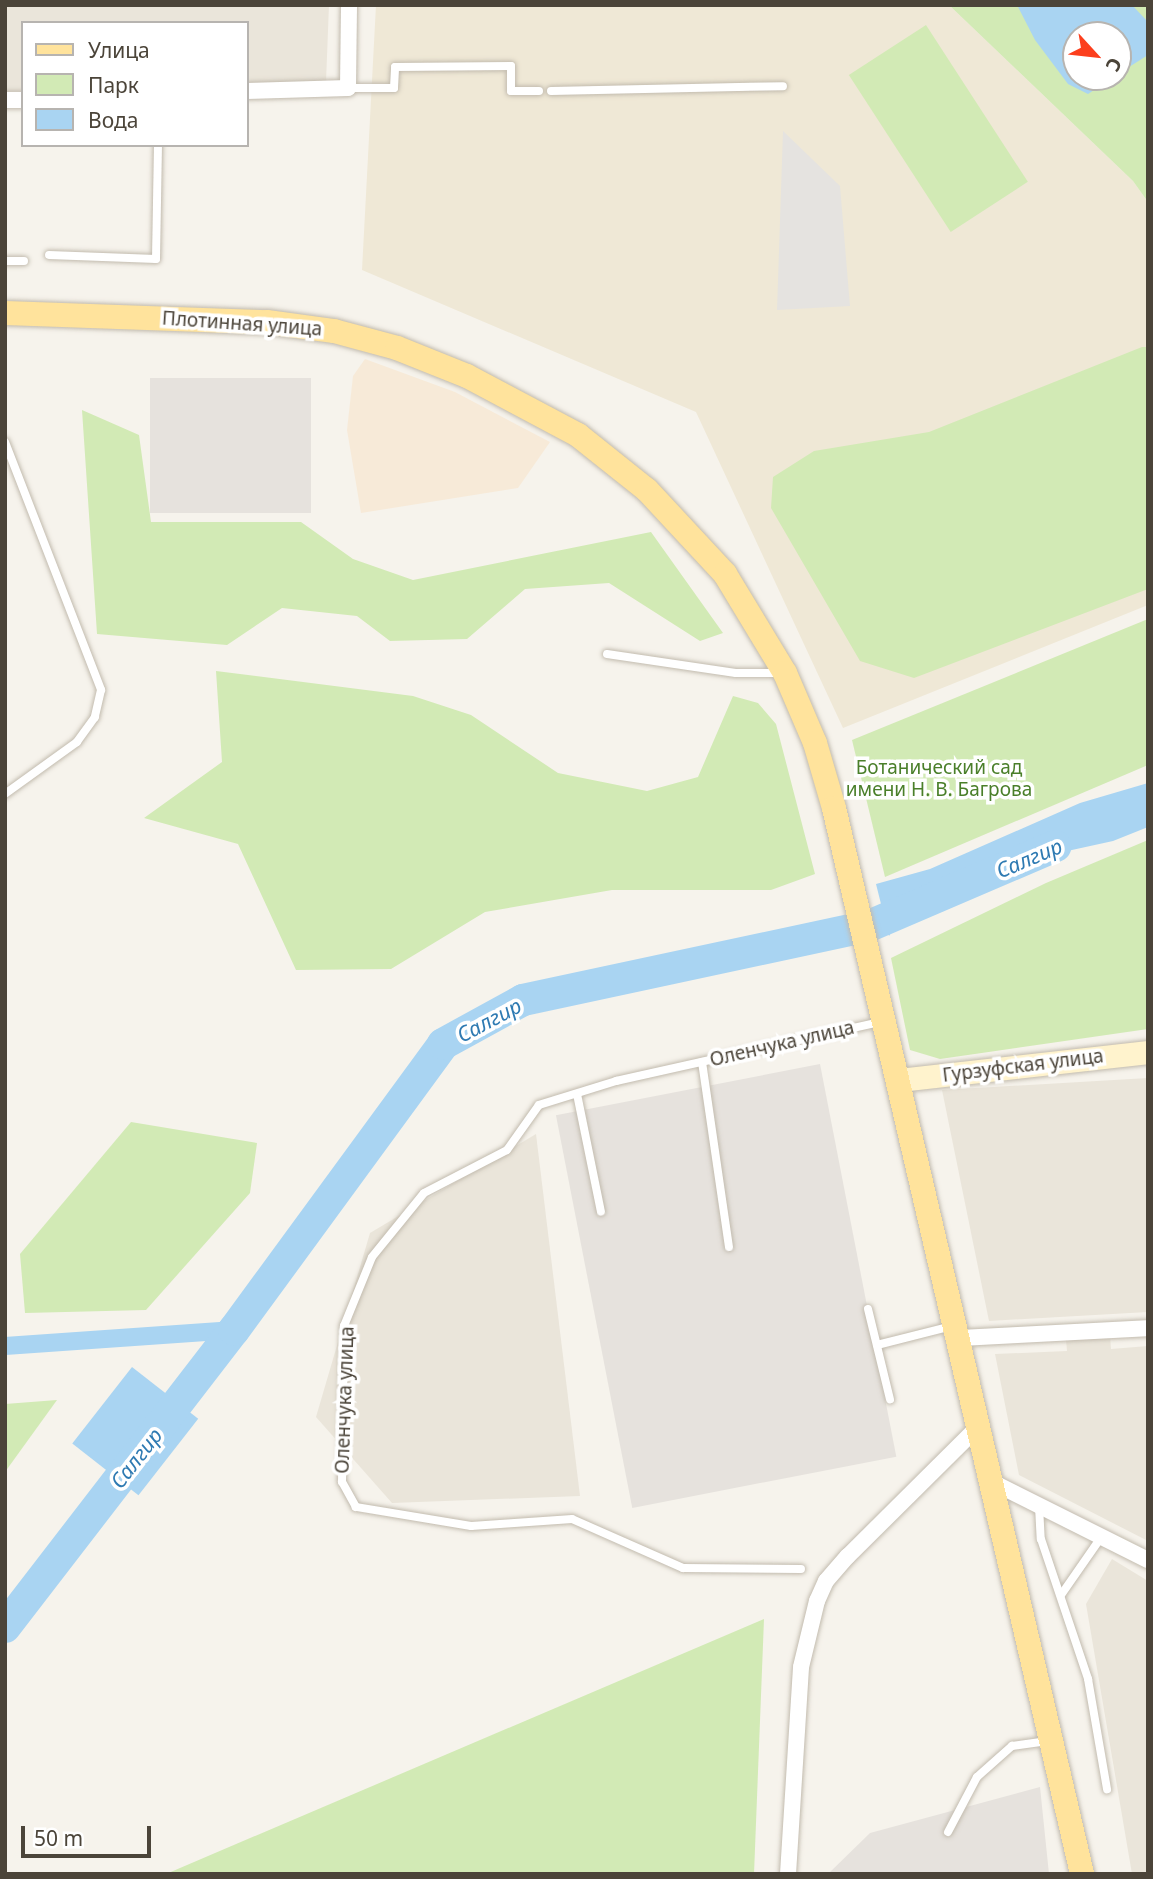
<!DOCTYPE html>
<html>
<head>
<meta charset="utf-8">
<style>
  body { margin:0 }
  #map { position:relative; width:1153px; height:1879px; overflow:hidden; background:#f6f3ec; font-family:"Noto Sans",sans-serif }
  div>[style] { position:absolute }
  .residential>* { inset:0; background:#eae5da }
  .commercial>* { inset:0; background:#f7ead8 }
  .industrial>* { inset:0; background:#e6e2dd; transform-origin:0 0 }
  .education>* { inset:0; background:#efe8d6 }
  .green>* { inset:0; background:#d2eab5; transform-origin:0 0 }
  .parking>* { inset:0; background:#e5e3e0 }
  .water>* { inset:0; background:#a9d4f2; transform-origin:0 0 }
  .canal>* { height:18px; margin:-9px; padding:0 9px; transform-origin:9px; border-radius:9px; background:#a9d4f2 }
  .river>* { height:32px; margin:-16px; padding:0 16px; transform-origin:16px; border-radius:16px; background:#a9d4f2 }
  .roads { filter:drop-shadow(0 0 2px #c2bbae) drop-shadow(0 0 2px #c2bbae) }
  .service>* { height:8px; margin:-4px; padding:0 4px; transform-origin:4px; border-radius:4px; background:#fff }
  .minor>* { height:16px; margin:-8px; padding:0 8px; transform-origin:8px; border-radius:8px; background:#fff }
  .secondary>* { height:23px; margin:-11.5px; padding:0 11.5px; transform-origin:11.5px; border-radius:11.5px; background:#fff3cd }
  .primary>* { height:24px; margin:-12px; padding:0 12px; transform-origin:12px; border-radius:12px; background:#ffe39c }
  span { translate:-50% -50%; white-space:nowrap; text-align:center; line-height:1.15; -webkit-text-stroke:7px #fff; paint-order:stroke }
  .street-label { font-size:19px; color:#4b4439 }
  .park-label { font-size:19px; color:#4a7f2a }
  .water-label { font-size:21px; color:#2e7ab2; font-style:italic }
  .frame { position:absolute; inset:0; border:7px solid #4b4439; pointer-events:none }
  .legend { position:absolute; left:21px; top:21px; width:228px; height:126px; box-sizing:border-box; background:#fff; border:2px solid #b7b4b0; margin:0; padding:9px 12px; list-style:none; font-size:21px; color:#4b4439 }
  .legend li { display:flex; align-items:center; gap:14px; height:35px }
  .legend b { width:35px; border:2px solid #b7b4b0 }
  .north { position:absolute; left:1062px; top:21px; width:70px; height:70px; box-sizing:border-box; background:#fff; border:2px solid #b7b4b0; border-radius:50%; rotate:117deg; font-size:19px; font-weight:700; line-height:28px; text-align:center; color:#4b4439 }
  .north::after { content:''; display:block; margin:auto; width:24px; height:32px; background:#fc3f1d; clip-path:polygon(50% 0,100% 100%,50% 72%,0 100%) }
  .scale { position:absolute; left:21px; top:1826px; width:130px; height:32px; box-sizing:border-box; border:4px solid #4b4439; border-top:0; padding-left:9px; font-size:21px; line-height:24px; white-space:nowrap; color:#4b4439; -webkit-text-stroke:5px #fff; paint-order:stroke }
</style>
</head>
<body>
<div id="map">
  <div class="residential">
    <i style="clip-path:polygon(5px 5px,329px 5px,326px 82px,247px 84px,247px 23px,23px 23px,23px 91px,5px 91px)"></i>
    <i style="clip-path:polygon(1148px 1078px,1148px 1312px,989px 1321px,942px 1090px)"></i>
    <i style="clip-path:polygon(536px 1134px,580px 1496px,392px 1503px,316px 1417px,370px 1233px)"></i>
    <i style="clip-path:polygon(1110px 1336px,1111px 1349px,1148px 1346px,1148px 1541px,1019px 1475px,995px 1354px,1067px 1351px,1066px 1340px)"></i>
    <i style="clip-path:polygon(1112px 1559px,1148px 1581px,1148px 1874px,1132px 1874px,1086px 1604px)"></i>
  </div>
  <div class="commercial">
    <i style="clip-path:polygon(365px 359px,455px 392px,550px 442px,518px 488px,361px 513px,347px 430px,353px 376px)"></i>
  </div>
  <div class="industrial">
    <i style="left:311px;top:378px;width:135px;height:161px;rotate:90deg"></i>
    <i style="left:820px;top:1064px;width:400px;height:269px;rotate:79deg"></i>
    <i style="clip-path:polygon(1040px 1787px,1049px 1874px,828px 1874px,870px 1833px)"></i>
  </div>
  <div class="education">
    <i style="clip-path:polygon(376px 5px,949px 5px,1133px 181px,1148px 202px,1148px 605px,843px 728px,696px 412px,362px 270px)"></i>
  </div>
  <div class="green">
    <i style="clip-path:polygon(evenodd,949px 5px,1148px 5px,1148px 202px,1133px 181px,949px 5px,1076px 35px,1118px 35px,1118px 77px,1076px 77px,1076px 35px)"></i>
    <i style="left:926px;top:25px;width:187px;height:92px;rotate:57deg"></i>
    <i style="clip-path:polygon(1142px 347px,1148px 347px,1148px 589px,914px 678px,860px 661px,771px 508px,773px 477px,814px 451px,929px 432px)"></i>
    <i style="clip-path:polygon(82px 410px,139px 435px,151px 522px,301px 522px,353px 559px,413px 580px,651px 532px,723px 633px,700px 641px,609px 583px,525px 589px,467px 639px,390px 641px,357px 616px,282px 608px,227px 645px,97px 634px)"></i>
    <i style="clip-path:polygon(1148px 619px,1148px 765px,885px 877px,852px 740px)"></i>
    <i style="clip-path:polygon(216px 671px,413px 696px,471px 715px,558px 773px,647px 791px,698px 777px,733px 696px,758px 703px,776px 724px,815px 874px,771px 890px,612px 890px,485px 912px,391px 969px,296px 970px,238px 844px,144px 818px,222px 762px)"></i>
    <i style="clip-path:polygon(1148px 840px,1148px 1029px,940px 1059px,910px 1050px,891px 958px,1046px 883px)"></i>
    <i style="clip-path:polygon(131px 1122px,257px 1143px,250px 1193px,146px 1310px,25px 1313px,20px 1254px)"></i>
    <i style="clip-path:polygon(57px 1400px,5px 1472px,5px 1404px)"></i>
    <i style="clip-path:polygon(764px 1619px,754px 1874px,166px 1874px)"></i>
  </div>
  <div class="parking">
    <i style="clip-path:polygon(783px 131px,840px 186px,850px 306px,777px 310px)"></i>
  </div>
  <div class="water">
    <i style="clip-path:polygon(1017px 5px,1132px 5px,1148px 22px,1148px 55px,1118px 74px,1118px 35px,1076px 35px,1076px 77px,1114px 77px,1088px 94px,1068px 84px,1035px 40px)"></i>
    <i style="clip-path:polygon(1148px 783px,1148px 827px,1113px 841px,962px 874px,907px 908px,889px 936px,876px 884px,930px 869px,1080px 803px)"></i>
    <i style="left:132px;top:1367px;width:84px;height:97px;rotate:38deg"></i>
  </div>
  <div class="canal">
    <i style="left:5px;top:1346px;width:230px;rotate:-4deg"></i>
  </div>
  <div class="river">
    <i style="left:5px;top:1627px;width:375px;rotate:-52.4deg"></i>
    <i style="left:234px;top:1330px;width:354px;rotate:-53.8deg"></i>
    <i style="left:443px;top:1044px;width:91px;rotate:-28.8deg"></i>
    <i style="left:523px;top:1000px;width:354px;rotate:-12.1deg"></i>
    <i style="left:869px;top:926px;width:203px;rotate:-23.2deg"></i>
  </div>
  <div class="roads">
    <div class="service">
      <i style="left:348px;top:88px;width:46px"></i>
      <i style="left:394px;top:88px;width:21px;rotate:-87deg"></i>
      <i style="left:395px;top:67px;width:116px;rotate:-0.5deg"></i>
      <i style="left:511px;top:66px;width:25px;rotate:90deg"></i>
      <i style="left:511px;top:91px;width:28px"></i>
      <i style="left:551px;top:91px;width:232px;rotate:-1.2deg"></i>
      <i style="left:49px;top:255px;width:107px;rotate:2.1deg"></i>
      <i style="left:156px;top:259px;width:114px;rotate:-89deg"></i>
      <i style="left:5px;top:261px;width:19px"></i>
      <i style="left:5px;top:442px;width:266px;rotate:68.8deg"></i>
      <i style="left:101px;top:690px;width:28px;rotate:103deg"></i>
      <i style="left:95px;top:717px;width:31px;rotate:126deg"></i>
      <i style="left:77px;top:742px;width:89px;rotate:144.2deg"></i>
      <i style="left:607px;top:654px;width:130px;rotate:8.4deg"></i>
      <i style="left:736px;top:673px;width:42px"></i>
      <i style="left:702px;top:1062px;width:187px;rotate:81.7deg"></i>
      <i style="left:577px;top:1094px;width:120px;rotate:78.5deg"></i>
      <i style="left:868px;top:1309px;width:93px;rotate:76.3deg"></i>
      <i style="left:877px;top:1345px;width:77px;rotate:-14.2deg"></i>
      <i style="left:1039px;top:1506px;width:33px;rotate:87deg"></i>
      <i style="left:1041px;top:1539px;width:148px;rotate:71.4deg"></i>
      <i style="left:1088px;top:1679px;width:112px;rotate:80.2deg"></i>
      <i style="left:801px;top:1569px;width:118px;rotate:-179.5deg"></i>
      <i style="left:683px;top:1568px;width:121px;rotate:-156.2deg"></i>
      <i style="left:572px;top:1519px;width:101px;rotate:176deg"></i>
      <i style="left:471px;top:1526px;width:117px;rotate:-170.6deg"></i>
      <i style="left:356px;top:1507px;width:29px;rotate:-119deg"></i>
      <i style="left:342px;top:1482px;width:156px;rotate:-89.3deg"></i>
      <i style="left:344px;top:1326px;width:74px;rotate:-67.9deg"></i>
      <i style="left:372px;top:1257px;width:82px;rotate:-50.9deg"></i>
      <i style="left:424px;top:1193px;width:93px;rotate:-27.4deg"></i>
      <i style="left:507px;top:1150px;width:55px;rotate:-54.6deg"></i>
      <i style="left:539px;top:1105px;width:81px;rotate:-17.3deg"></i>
      <i style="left:616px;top:1081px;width:271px;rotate:-12.6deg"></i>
      <i style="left:1061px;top:1595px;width:72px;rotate:-55.2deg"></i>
      <i style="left:948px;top:1832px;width:62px;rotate:-62.2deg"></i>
      <i style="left:977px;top:1777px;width:47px;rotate:-41.5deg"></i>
      <i style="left:1012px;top:1746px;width:36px;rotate:-8deg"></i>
    </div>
    <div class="minor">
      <i style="left:247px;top:91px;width:101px;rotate:-1.7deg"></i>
      <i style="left:348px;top:88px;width:83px;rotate:-89.3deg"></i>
      <i style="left:5px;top:100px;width:18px"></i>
      <i style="left:959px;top:1338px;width:189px;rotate:-3deg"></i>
      <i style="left:992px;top:1482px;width:174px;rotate:26.6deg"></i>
      <i style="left:788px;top:1874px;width:207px;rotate:-86.4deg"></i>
      <i style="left:801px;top:1667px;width:68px;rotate:-76.4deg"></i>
      <i style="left:817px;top:1601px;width:22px;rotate:-66deg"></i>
      <i style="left:826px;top:1581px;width:33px;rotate:-49deg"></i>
      <i style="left:848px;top:1556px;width:185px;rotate:-44.8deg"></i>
    </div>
    <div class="secondary">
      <i style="left:899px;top:1080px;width:251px;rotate:-6.4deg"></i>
    </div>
    <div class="primary">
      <i style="left:5px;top:313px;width:262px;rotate:2deg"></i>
      <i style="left:267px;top:322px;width:68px;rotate:7.7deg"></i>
      <i style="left:334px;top:331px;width:65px;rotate:15.1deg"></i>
      <i style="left:397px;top:348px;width:75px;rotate:21.8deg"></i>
      <i style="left:467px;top:376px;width:126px;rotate:28deg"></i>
      <i style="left:578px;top:435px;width:88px;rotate:38.6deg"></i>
      <i style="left:647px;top:490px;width:115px;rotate:47.1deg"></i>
      <i style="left:725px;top:574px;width:116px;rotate:58.8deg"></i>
      <i style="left:785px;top:673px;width:76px;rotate:66.8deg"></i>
      <i style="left:815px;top:743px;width:68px;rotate:73.7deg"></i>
      <i style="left:834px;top:808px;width:1094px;rotate:76.9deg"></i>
    </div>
  </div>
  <div class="street-label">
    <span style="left:242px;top:324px;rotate:4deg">Плотинная улица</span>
    <span style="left:782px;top:1044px;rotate:-13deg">Оленчука улица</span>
    <span style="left:1023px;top:1066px;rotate:-7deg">Гурзуфская улица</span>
    <span style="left:345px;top:1400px;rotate:-88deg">Оленчука улица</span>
  </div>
  <div class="park-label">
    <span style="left:939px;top:779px">Ботанический сад<br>имени Н. В. Багрова</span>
  </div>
  <div class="water-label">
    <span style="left:1029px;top:858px;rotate:-23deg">Салгир</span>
    <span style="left:489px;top:1020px;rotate:-28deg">Салгир</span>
    <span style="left:136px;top:1458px;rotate:-52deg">Салгир</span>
  </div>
  <div class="frame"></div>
  <ul class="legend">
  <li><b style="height:9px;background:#ffe39c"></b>Улица</li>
  <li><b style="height:19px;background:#d2eab5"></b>Парк</li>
  <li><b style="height:19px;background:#a9d4f2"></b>Вода</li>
  </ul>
  <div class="north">С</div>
  <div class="scale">50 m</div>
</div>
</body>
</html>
